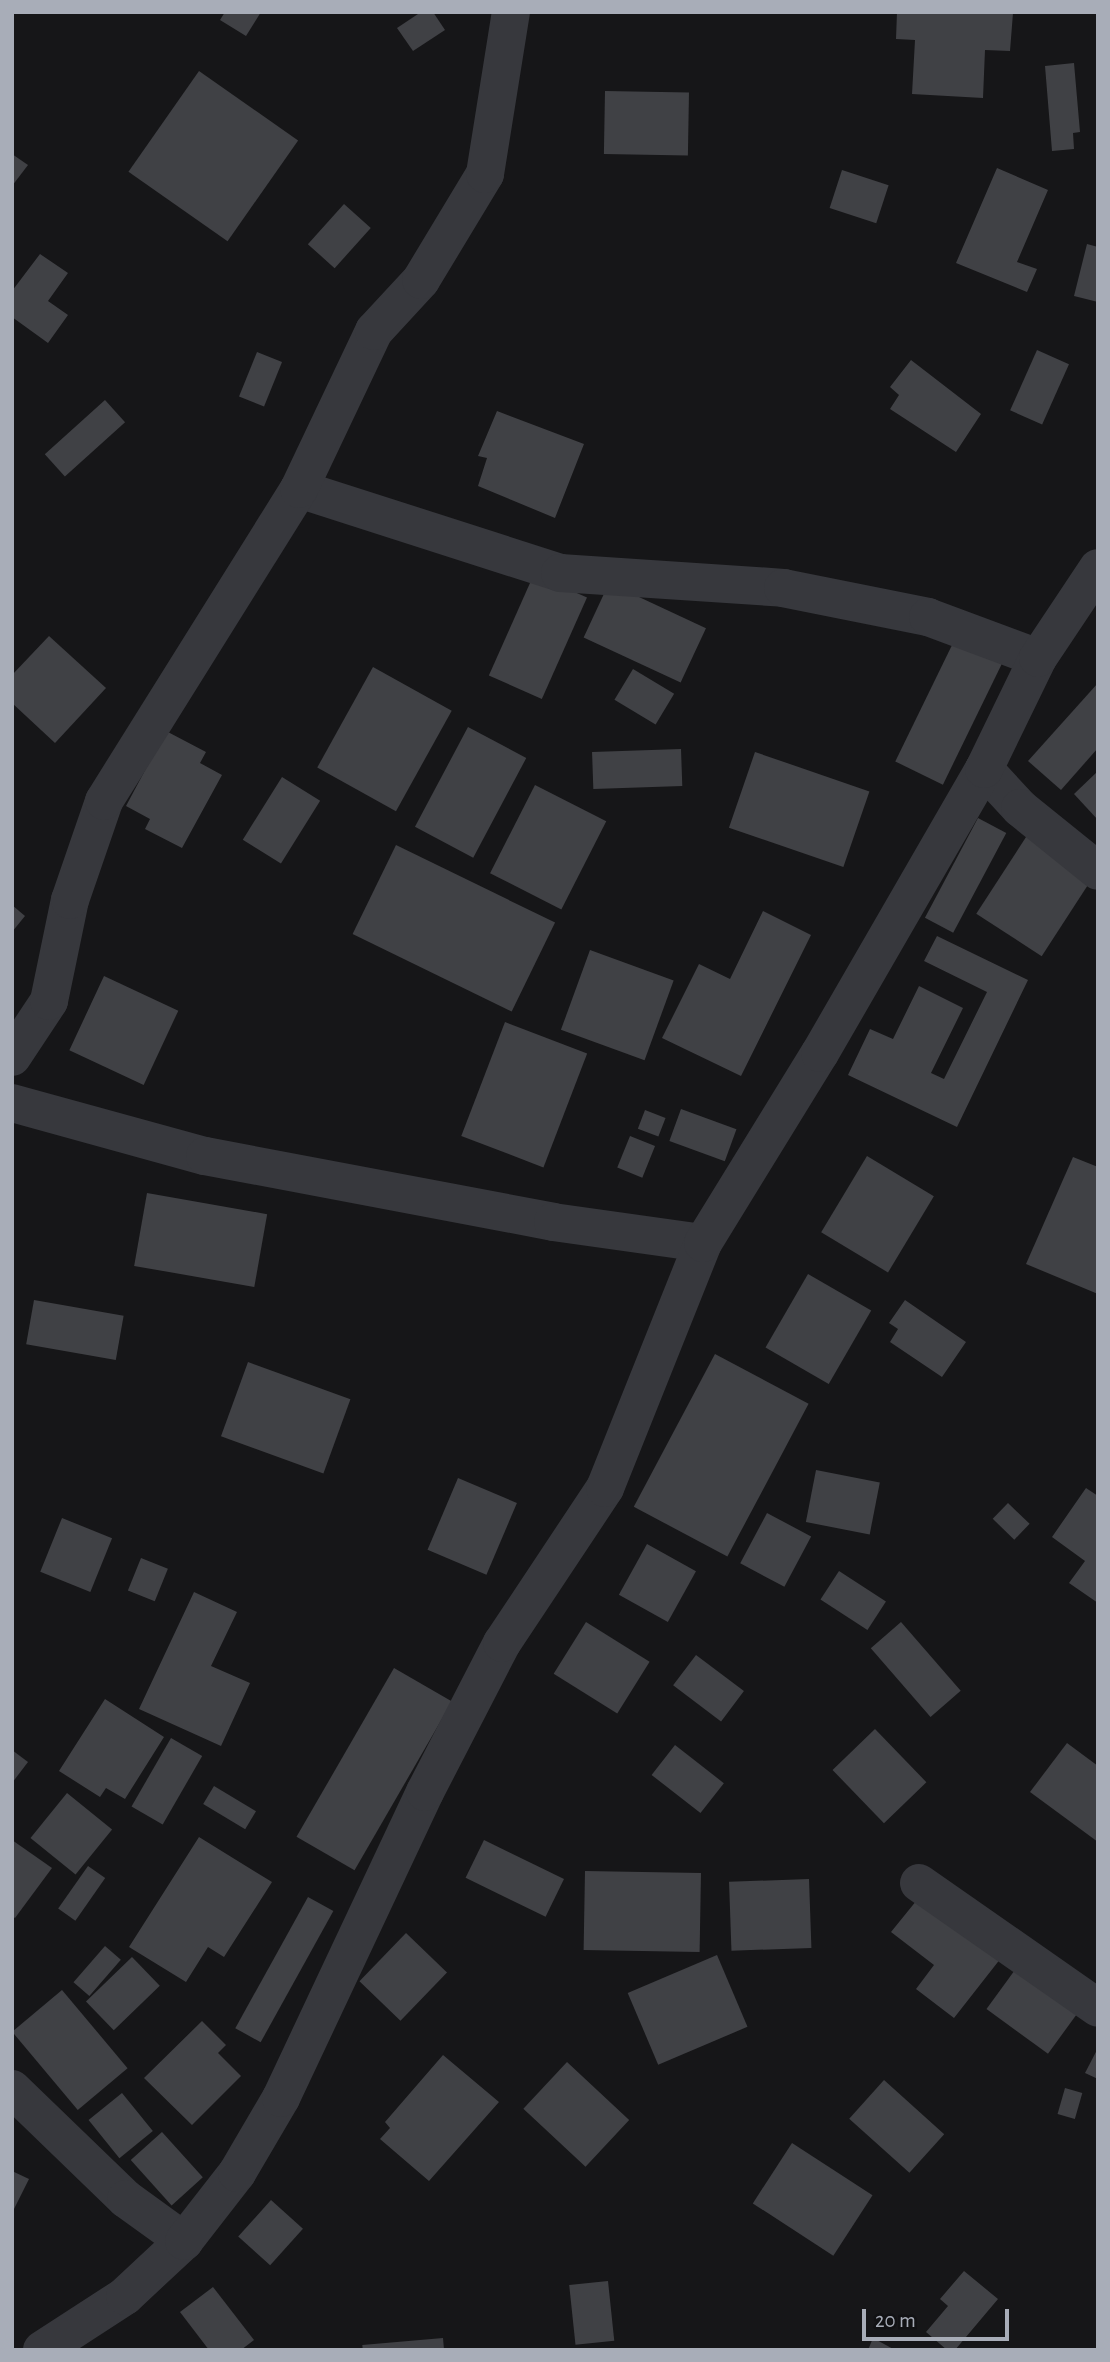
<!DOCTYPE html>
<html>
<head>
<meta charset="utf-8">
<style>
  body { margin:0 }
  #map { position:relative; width:1110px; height:2362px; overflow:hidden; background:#161618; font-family:"Alegreya Sans",sans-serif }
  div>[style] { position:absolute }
  .building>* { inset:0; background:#404145; transform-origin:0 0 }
  .minor>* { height:38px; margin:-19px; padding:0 19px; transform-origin:19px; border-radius:19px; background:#37383d }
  span { translate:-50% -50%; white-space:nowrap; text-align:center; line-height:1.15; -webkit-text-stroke:6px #111113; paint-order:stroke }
  .frame { position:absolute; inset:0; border:14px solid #a8adb8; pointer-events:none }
  .scale { position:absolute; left:862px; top:2309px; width:147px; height:32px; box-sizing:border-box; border:4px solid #a8adb8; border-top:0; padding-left:9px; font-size:21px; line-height:24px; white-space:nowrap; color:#a8adb8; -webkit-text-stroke:5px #111113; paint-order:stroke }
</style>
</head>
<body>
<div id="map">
  <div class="building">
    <i style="clip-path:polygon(225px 12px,261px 12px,246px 36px,220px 20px)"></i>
    <i style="clip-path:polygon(421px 12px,433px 12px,445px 30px,413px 51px,397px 28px)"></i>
    <i style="clip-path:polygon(897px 12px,1013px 13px,1010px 51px,985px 50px,983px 98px,912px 94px,915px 40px,896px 39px)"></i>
    <i style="clip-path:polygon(1074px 63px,1080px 132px,1073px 133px,1074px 149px,1052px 151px,1045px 66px)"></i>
    <i style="left:199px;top:71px;width:121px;height:123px;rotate:35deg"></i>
    <i style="left:605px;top:91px;width:84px;height:63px;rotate:1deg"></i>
    <i style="clip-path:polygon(12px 154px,28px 165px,12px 186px)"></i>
    <i style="clip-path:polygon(997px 168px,1048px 190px,1017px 262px,1037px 269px,1027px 292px,956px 263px)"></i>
    <i style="left:842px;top:170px;width:49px;height:40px;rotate:18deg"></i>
    <i style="left:344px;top:204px;width:36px;height:54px;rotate:42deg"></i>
    <i style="clip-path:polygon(1087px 244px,1098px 247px,1098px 302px,1074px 296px)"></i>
    <i style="clip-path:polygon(40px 254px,68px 273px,48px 301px,68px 315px,48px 343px,12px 317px,12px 291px)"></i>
    <i style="left:1037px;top:350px;width:35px;height:66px;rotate:24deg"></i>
    <i style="left:257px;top:352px;width:27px;height:48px;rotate:22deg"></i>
    <i style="clip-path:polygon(911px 360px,981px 414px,956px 452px,890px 409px,899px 395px,890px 387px)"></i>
    <i style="left:105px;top:400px;width:30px;height:81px;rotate:48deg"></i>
    <i style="clip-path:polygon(497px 411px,584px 444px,555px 518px,478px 486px,487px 458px,478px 456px)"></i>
    <i style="left:534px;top:574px;width:58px;height:111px;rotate:24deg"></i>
    <i style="left:609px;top:583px;width:107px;height:60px;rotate:25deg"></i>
    <i style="clip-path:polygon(49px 636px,106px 688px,55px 743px,12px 703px,12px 675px)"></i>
    <i style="left:954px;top:641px;width:53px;height:134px;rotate:26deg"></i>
    <i style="left:373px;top:667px;width:90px;height:115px;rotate:29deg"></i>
    <i style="left:633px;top:669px;width:48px;height:36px;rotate:31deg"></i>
    <i style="clip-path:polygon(1098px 683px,1098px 748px,1061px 790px,1028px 761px)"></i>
    <i style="left:468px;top:727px;width:66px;height:113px;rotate:28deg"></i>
    <i style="clip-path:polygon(166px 731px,206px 752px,200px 763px,222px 775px,182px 848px,145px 829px,150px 819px,126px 806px)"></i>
    <i style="left:681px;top:749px;width:37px;height:89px;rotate:88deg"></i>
    <i style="left:755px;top:752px;width:121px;height:80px;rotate:19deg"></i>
    <i style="clip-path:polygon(1098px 771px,1098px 820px,1074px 794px)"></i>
    <i style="left:282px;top:777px;width:45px;height:74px;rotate:32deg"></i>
    <i style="left:535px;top:785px;width:80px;height:99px;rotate:27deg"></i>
    <i style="left:978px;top:818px;width:32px;height:113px;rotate:28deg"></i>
    <i style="left:1028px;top:834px;width:78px;height:95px;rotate:33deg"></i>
    <i style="left:396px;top:845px;width:177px;height:99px;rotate:26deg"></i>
    <i style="clip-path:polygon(12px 905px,25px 916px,12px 932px)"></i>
    <i style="clip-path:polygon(763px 911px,811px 935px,741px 1076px,662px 1038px,699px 964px,730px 979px)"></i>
    <i style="clip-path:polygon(937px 936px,1028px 980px,957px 1127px,848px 1075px,870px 1029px,893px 1039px,919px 986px,963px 1008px,931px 1073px,944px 1079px,987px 992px,924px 961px)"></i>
    <i style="left:590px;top:950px;width:89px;height:85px;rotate:20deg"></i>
    <i style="left:104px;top:976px;width:82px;height:82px;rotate:25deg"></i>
    <i style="left:505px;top:1022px;width:88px;height:122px;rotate:21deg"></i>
    <i style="left:681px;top:1109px;width:59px;height:34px;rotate:20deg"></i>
    <i style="left:645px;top:1110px;width:22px;height:20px;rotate:21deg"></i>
    <i style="left:630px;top:1136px;width:27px;height:34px;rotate:22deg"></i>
    <i style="left:867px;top:1156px;width:78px;height:89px;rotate:31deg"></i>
    <i style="clip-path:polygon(1073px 1157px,1098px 1167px,1098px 1294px,1026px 1264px)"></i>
    <i style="left:147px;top:1193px;width:122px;height:74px;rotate:10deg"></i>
    <i style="left:808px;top:1274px;width:73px;height:85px;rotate:30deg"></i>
    <i style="left:34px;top:1300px;width:91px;height:45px;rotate:10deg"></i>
    <i style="clip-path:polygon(905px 1300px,966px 1342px,942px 1377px,890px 1342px,898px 1329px,889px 1323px)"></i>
    <i style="left:715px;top:1354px;width:106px;height:173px;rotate:28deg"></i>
    <i style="left:248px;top:1362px;width:109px;height:79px;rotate:20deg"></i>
    <i style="left:816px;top:1470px;width:65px;height:53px;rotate:11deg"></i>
    <i style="left:458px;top:1478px;width:64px;height:78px;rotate:23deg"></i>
    <i style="clip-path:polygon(1086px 1488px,1098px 1496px,1098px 1603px,1069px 1583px,1085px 1561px,1052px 1537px)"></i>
    <i style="left:1008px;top:1503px;width:30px;height:22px;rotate:44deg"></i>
    <i style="left:767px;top:1513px;width:50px;height:57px;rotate:28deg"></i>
    <i style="left:62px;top:1518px;width:54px;height:58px;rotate:22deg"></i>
    <i style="left:647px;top:1544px;width:56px;height:58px;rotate:29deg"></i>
    <i style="left:141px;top:1558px;width:29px;height:35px;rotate:22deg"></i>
    <i style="left:839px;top:1571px;width:56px;height:34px;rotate:33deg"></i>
    <i style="clip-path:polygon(194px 1592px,237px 1612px,211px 1666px,250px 1683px,221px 1746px,139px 1709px)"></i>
    <i style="left:586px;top:1622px;width:75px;height:61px;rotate:32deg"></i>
    <i style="left:901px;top:1622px;width:91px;height:40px;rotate:49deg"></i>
    <i style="left:696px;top:1655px;width:60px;height:38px;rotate:37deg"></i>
    <i style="left:394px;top:1668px;width:67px;height:195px;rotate:30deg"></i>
    <i style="clip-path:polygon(105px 1699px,164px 1737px,125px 1799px,106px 1788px,100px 1797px,59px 1771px)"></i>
    <i style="left:875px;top:1729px;width:74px;height:59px;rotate:46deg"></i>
    <i style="left:171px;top:1738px;width:36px;height:79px;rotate:30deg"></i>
    <i style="clip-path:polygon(1067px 1743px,1098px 1766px,1098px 1842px,1030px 1792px)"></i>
    <i style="left:675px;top:1745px;width:62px;height:38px;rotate:38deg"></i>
    <i style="clip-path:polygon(12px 1750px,28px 1762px,12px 1783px)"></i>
    <i style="left:214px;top:1786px;width:49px;height:21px;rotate:31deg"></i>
    <i style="left:67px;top:1793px;width:58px;height:58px;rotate:39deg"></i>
    <i style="clip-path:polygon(199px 1837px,272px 1882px,224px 1957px,208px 1947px,186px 1982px,129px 1947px)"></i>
    <i style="clip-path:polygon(12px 1840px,52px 1868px,15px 1918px,12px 1916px)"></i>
    <i style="left:484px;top:1840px;width:89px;height:42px;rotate:26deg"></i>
    <i style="left:88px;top:1866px;width:21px;height:52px;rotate:35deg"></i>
    <i style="left:585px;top:1871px;width:116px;height:79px;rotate:1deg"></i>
    <i style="left:809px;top:1879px;width:69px;height:80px;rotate:88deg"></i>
    <i style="clip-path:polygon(921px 1895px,1001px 1958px,954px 2018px,916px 1989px,934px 1965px,891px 1932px)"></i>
    <i style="left:308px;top:1897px;width:29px;height:150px;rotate:29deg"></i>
    <i style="left:406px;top:1933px;width:57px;height:67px;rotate:44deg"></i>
    <i style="left:105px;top:1946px;width:21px;height:48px;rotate:41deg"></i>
    <i style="left:717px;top:1955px;width:78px;height:97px;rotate:67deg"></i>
    <i style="left:132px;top:1957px;width:40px;height:64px;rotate:46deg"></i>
    <i style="left:1020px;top:1963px;width:76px;height:57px;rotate:36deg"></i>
    <i style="left:62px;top:1990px;width:102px;height:65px;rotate:50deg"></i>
    <i style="clip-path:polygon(202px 2021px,226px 2045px,218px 2053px,241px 2076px,192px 2125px,144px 2078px)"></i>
    <i style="clip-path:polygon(1098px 2048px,1098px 2079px,1085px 2073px)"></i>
    <i style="clip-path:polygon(443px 2055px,499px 2102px,429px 2181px,380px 2139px,390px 2128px,385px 2122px)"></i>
    <i style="left:567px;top:2062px;width:85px;height:64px;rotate:43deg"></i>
    <i style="left:884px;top:2080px;width:81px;height:52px;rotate:42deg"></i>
    <i style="left:1065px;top:2088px;width:18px;height:27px;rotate:16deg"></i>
    <i style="left:122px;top:2093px;width:49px;height:43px;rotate:51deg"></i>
    <i style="left:162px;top:2132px;width:61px;height:42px;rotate:48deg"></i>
    <i style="left:792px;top:2143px;width:96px;height:72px;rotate:33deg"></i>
    <i style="clip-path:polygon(12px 2171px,29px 2179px,12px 2213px)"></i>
    <i style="left:271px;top:2200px;width:43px;height:49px;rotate:42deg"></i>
    <i style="clip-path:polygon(964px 2271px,998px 2299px,955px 2350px,947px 2350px,926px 2332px,948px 2306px,940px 2299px)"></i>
    <i style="left:608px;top:2281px;width:60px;height:39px;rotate:84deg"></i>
    <i style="clip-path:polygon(213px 2287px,254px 2340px,241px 2350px,209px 2350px,180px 2312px)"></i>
    <i style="left:443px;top:2338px;width:12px;height:81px;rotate:85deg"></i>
    <i style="clip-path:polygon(873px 2338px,895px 2350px,868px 2350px)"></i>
  </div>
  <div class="minor">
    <i style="left:299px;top:489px;width:274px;rotate:17.8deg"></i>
    <i style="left:560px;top:573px;width:224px;rotate:3.8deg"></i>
    <i style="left:783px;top:588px;width:148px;rotate:11.3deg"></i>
    <i style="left:928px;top:617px;width:117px;rotate:20.4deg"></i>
    <i style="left:984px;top:769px;width:53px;rotate:47.3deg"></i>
    <i style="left:1020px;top:808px;width:100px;rotate:38.9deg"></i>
    <i style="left:12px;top:1057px;width:67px;rotate:-56.5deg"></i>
    <i style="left:49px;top:1001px;width:103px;rotate:-78.3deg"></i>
    <i style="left:70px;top:900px;width:105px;rotate:-71deg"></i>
    <i style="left:104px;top:801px;width:368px;rotate:-58deg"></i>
    <i style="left:299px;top:489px;width:175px;rotate:-64.6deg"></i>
    <i style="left:374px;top:331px;width:69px;rotate:-47.3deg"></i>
    <i style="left:421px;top:280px;width:124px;rotate:-58.9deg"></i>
    <i style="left:485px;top:174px;width:164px;rotate:-80.9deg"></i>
    <i style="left:12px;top:1103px;width:200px;rotate:15.4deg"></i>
    <i style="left:205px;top:1156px;width:354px;rotate:10.7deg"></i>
    <i style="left:553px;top:1222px;width:151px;rotate:8deg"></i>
    <i style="left:919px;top:1883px;width:218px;rotate:34.9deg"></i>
    <i style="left:12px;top:2089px;width:158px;rotate:44deg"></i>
    <i style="left:126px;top:2199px;width:72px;rotate:35.9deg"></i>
    <i style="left:42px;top:2350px;width:99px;rotate:-33deg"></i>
    <i style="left:125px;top:2296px;width:81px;rotate:-43deg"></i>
    <i style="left:184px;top:2241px;width:86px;rotate:-52.1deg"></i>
    <i style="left:237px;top:2173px;width:87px;rotate:-59.6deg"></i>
    <i style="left:281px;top:2098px;width:338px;rotate:-64.8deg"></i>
    <i style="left:425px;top:1792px;width:168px;rotate:-62.7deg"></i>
    <i style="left:502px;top:1643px;width:186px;rotate:-56.4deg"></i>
    <i style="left:605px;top:1488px;width:264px;rotate:-68.2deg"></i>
    <i style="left:703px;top:1243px;width:223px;rotate:-58.4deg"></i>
    <i style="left:820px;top:1053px;width:328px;rotate:-60deg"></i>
    <i style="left:984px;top:769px;width:123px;rotate:-64.1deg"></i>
    <i style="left:1038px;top:658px;width:108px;rotate:-56.3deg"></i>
  </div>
  <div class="frame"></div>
  <div class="scale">20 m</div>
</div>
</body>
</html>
